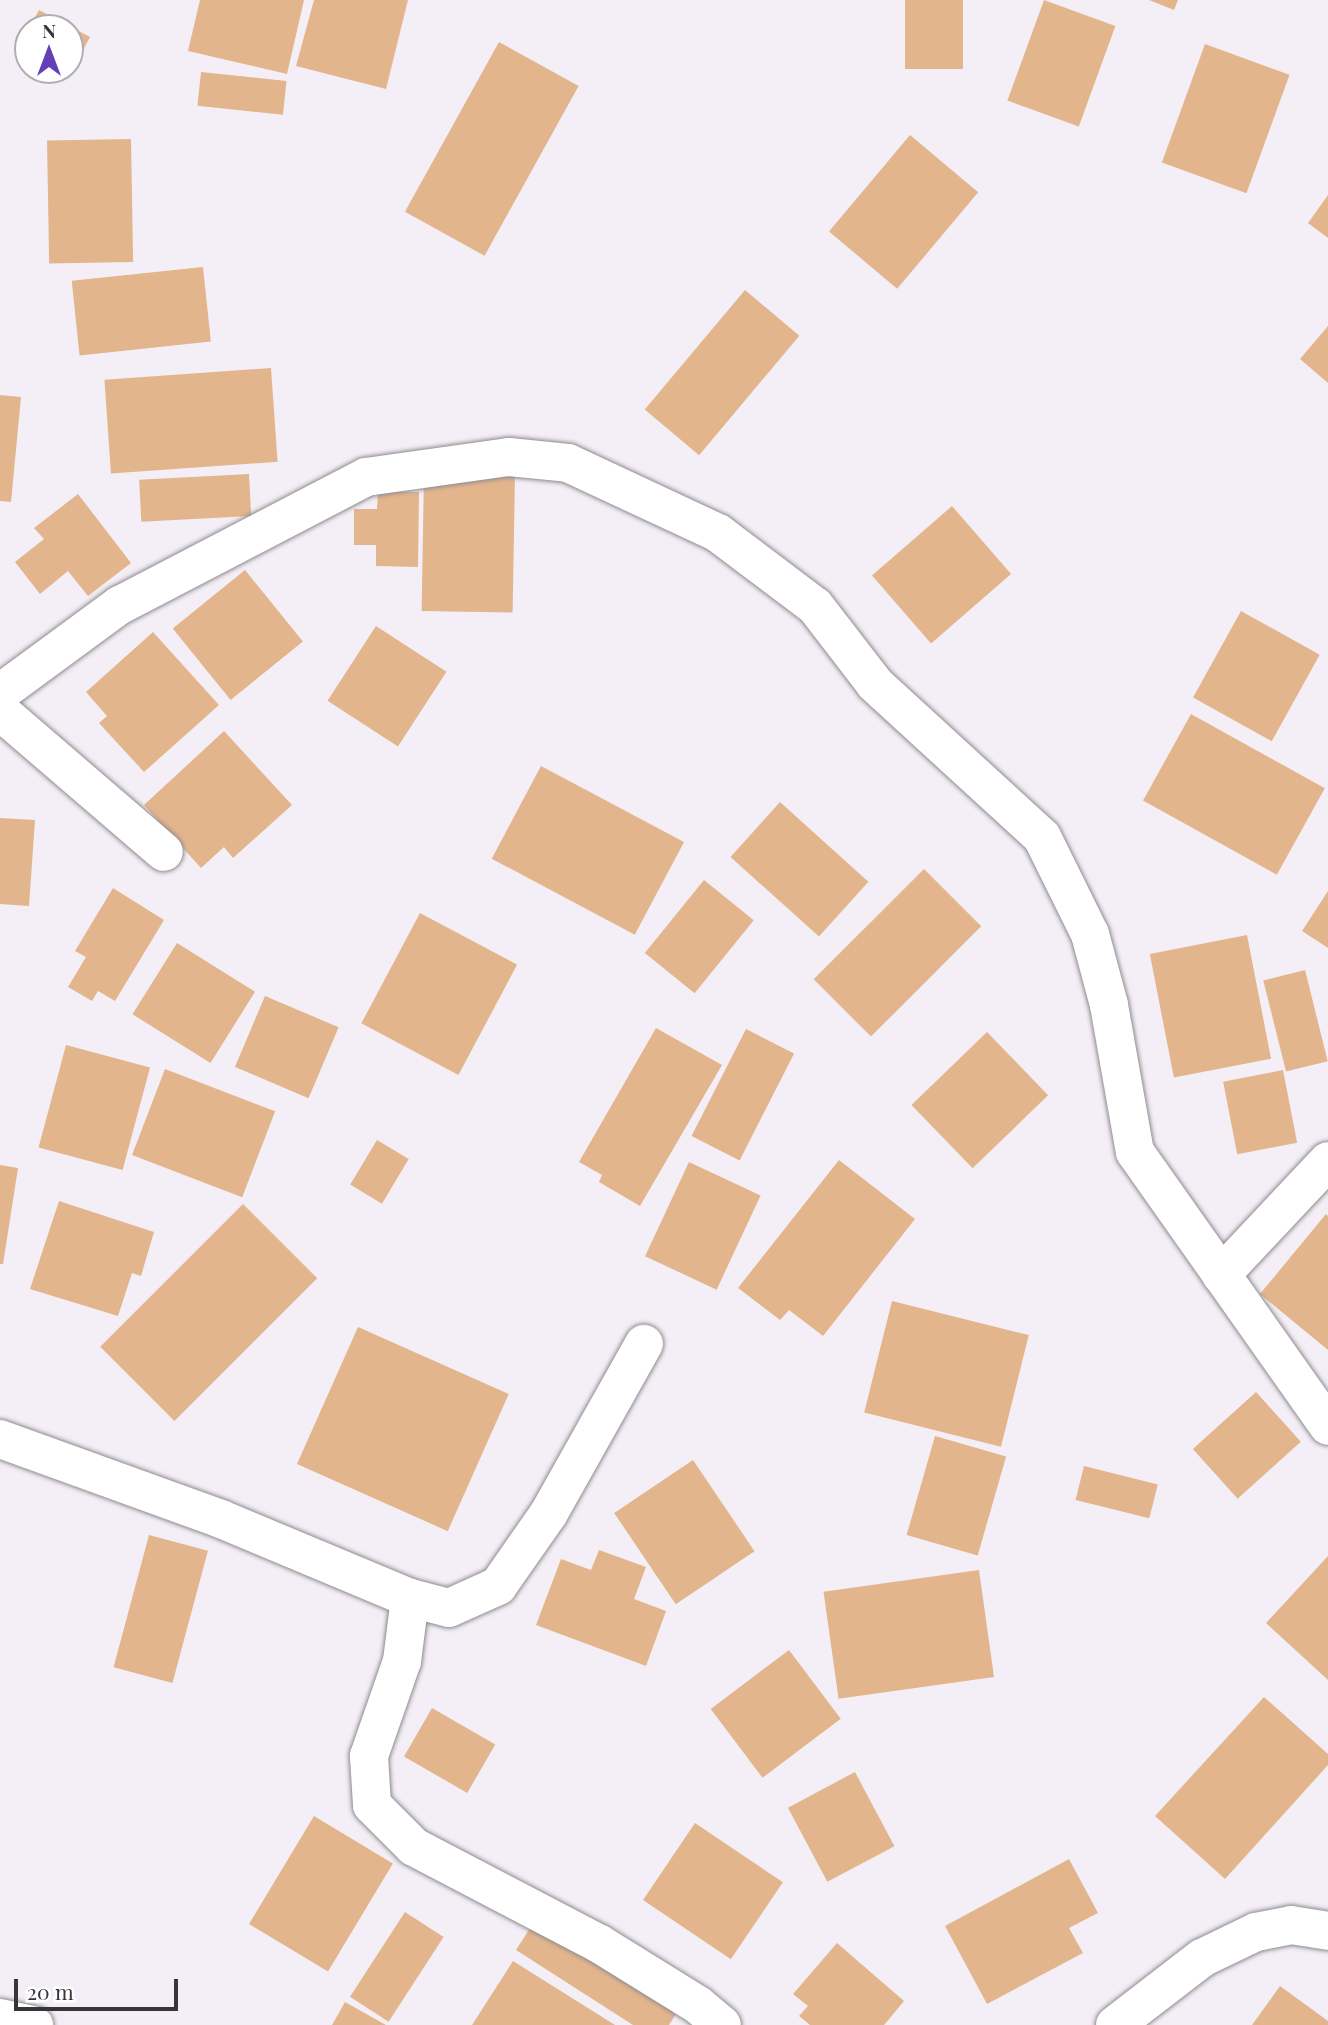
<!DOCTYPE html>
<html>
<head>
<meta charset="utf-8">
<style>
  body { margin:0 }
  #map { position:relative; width:1328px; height:2025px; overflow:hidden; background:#f4eff6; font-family:"Playfair Display",serif }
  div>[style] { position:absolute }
  .building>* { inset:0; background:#e3b58d; transform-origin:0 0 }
  .roads { filter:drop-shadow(0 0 2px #8f8b91) drop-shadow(0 0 2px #8f8b91) }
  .street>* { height:38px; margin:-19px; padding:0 19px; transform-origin:19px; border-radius:19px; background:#fff }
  span { translate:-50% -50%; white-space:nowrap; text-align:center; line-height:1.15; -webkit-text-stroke:7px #fff; paint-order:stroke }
  .north { position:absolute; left:14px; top:14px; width:70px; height:70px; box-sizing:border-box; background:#fff; border:2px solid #afaeaf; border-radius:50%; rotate:0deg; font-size:19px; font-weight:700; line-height:28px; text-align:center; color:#373538 }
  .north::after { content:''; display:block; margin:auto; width:24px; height:32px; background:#6340b8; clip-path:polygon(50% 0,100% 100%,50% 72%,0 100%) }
  .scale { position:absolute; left:14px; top:1979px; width:164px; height:32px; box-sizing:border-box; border:4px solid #373538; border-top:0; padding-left:9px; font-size:21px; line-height:24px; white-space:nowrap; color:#373538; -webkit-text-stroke:5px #fff; paint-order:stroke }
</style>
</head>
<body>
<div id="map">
  <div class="building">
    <i style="clip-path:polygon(200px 0,304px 0,287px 74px,188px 51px)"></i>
    <i style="clip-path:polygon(314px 0,408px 0,386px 89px,296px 66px)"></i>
    <i style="left:905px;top:0;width:58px;height:69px"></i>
    <i style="left:1044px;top:0;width:76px;height:107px;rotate:20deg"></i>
    <i style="clip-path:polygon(1149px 0,1178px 0,1174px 10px)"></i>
    <i style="clip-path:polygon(39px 10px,90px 37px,73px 69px,70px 68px,70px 28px,29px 28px)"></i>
    <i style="left:499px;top:42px;width:91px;height:194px;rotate:29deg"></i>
    <i style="left:1205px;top:44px;width:90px;height:126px;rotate:20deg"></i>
    <i style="left:201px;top:72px;width:86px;height:34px;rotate:6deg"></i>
    <i style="left:910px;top:135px;width:89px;height:126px;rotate:40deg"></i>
    <i style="left:131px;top:139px;width:123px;height:84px;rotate:89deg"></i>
    <i style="clip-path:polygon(1328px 195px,1328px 238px,1308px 223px)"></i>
    <i style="left:203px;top:267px;width:75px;height:132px;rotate:84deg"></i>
    <i style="left:745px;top:290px;width:71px;height:156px;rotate:40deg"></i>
    <i style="clip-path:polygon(1328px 326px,1328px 383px,1300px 359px)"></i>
    <i style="left:271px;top:368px;width:94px;height:167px;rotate:86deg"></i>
    <i style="clip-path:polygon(0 395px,21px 397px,11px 502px,0 501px)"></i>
    <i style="left:249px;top:474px;width:42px;height:110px;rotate:87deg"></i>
    <i style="left:424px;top:474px;width:91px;height:137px;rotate:1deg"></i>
    <i style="clip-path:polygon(378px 491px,419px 492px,418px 567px,376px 566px,376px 545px,354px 545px,354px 509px,377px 509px)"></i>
    <i style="clip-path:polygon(78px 494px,131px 563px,88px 596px,68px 571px,40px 594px,15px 562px,44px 539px,34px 528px)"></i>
    <i style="left:952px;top:506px;width:90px;height:106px;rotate:49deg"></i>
    <i style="left:245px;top:570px;width:92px;height:93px;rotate:51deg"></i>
    <i style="left:1241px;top:611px;width:90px;height:99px;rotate:29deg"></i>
    <i style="left:376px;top:626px;width:84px;height:89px;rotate:33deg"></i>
    <i style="clip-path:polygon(153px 632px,219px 705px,144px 772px,99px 723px,107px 716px,86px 692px)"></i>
    <i style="left:1191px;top:714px;width:153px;height:99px;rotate:29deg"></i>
    <i style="clip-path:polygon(224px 731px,292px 805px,233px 858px,224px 847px,201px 868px,144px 805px)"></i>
    <i style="left:541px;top:766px;width:162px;height:105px;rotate:28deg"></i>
    <i style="left:780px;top:802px;width:119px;height:74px;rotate:42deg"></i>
    <i style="clip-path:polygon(0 818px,35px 820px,29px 906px,0 904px)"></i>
    <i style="left:924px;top:869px;width:81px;height:156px;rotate:45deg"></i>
    <i style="left:704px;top:880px;width:64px;height:94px;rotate:39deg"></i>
    <i style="clip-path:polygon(113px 888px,164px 920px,115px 1001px,98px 991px,92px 1001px,68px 987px,86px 957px,75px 951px)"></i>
    <i style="clip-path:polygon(1328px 891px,1328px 948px,1302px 931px)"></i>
    <i style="left:420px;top:913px;width:110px;height:125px;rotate:28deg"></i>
    <i style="left:1247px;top:935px;width:126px;height:99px;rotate:79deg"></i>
    <i style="left:177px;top:943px;width:92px;height:84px;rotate:32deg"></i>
    <i style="left:1305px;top:970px;width:94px;height:43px;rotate:76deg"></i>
    <i style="left:265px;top:996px;width:80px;height:77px;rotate:23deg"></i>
    <i style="clip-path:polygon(656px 1028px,722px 1065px,640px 1206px,599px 1182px,602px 1175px,579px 1162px)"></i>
    <i style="left:746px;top:1029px;width:54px;height:120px;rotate:27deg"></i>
    <i style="left:987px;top:1032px;width:88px;height:105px;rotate:46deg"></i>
    <i style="left:66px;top:1045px;width:87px;height:106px;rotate:15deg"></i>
    <i style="left:165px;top:1069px;width:118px;height:92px;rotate:21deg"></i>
    <i style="left:1283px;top:1070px;width:74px;height:61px;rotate:79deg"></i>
    <i style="left:377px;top:1140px;width:37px;height:52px;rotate:31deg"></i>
    <i style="clip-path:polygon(839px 1160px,915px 1219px,823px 1336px,789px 1310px,780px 1320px,738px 1288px)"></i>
    <i style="left:689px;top:1162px;width:79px;height:104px;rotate:25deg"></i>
    <i style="clip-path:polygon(0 1165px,18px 1168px,3px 1264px,0 1264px)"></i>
    <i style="clip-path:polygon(59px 1201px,154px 1232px,141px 1276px,132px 1273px,118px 1316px,30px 1289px)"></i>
    <i style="left:243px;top:1204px;width:105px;height:202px;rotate:45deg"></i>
    <i style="clip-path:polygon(1326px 1214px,1328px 1216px,1328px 1350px,1260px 1294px)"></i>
    <i style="left:892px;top:1301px;width:141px;height:115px;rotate:14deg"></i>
    <i style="left:358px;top:1327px;width:165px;height:150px;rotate:24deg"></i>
    <i style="left:1256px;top:1392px;width:67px;height:85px;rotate:48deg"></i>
    <i style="left:935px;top:1436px;width:74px;height:103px;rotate:16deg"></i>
    <i style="left:693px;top:1460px;width:110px;height:95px;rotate:56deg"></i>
    <i style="left:1084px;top:1466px;width:76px;height:35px;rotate:14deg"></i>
    <i style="left:149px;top:1535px;width:61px;height:137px;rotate:15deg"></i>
    <i style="clip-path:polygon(599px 1550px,646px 1567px,634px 1599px,666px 1611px,646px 1666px,536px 1625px,561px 1559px,591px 1570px)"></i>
    <i style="clip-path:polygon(1328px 1556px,1328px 1680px,1266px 1623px)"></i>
    <i style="left:979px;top:1570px;width:108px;height:157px;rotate:82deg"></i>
    <i style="left:789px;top:1650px;width:86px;height:98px;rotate:53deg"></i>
    <i style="clip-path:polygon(1264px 1697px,1328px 1754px,1328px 1765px,1225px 1879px,1155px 1816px)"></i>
    <i style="left:432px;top:1708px;width:73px;height:56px;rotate:30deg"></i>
    <i style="left:855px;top:1772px;width:84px;height:76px;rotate:62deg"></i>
    <i style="left:314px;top:1816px;width:92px;height:126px;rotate:31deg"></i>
    <i style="left:695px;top:1823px;width:106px;height:93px;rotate:34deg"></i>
    <i style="clip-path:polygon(1069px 1859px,1098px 1913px,1069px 1928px,1083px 1953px,987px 2004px,945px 1926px)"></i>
    <i style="left:405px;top:1912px;width:46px;height:101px;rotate:33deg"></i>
    <i style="clip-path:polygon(534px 1922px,676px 2014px,669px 2025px,633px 2025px,516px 1950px)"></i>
    <i style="clip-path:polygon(837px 1943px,904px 2001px,884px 2025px,810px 2025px,799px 2016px,808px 2006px,793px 1994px)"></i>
    <i style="clip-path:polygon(513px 1961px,615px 2025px,472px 2025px)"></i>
    <i style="clip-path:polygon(1280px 1986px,1328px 2021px,1328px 2025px,1252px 2025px)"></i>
    <i style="clip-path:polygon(345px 2002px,386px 2025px,332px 2025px)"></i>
  </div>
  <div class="roads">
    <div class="street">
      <i style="left:0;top:693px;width:149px;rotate:-36.3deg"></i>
      <i style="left:120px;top:605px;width:277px;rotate:-27.5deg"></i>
      <i style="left:366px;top:477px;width:144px;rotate:-8deg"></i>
      <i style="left:509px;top:457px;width:59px;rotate:5.8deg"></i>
      <i style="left:568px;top:463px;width:166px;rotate:25deg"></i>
      <i style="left:718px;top:533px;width:121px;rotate:37deg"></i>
      <i style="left:815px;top:606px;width:98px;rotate:52.4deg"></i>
      <i style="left:875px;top:684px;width:226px;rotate:42.5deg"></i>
      <i style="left:1042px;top:837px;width:108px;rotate:63.7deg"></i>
      <i style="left:1090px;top:934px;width:73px;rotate:75deg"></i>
      <i style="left:1109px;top:1005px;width:149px;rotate:80deg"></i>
      <i style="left:1135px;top:1152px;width:335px;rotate:54.8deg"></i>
      <i style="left:0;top:711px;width:216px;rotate:40.7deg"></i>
      <i style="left:1221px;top:1275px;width:156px;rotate:-46.8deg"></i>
      <i style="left:0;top:1439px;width:235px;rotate:19.9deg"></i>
      <i style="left:221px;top:1519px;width:205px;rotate:22.7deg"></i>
      <i style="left:410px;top:1598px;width:64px;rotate:97.2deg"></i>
      <i style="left:402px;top:1661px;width:101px;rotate:109.2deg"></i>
      <i style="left:369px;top:1756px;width:49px;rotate:86.5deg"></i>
      <i style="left:372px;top:1805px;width:59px;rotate:45deg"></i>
      <i style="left:414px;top:1847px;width:208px;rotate:27.6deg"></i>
      <i style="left:598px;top:1943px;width:118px;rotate:31.8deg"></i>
      <i style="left:698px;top:2005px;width:31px;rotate:40deg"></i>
      <i style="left:410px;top:1598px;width:40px;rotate:14.4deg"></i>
      <i style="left:449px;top:1608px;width:54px;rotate:-24.2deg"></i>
      <i style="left:498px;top:1586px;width:89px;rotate:-55.1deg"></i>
      <i style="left:549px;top:1513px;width:194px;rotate:-60.7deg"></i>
      <i style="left:0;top:2018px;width:35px;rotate:12deg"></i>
      <i style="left:1115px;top:2025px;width:110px;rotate:-37.6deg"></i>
      <i style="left:1202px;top:1958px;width:60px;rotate:-25.7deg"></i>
      <i style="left:1256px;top:1932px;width:36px;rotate:-11deg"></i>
      <i style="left:1291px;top:1925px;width:37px;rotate:9deg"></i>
    </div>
  </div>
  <div class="north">N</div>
  <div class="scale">20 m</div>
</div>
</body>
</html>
